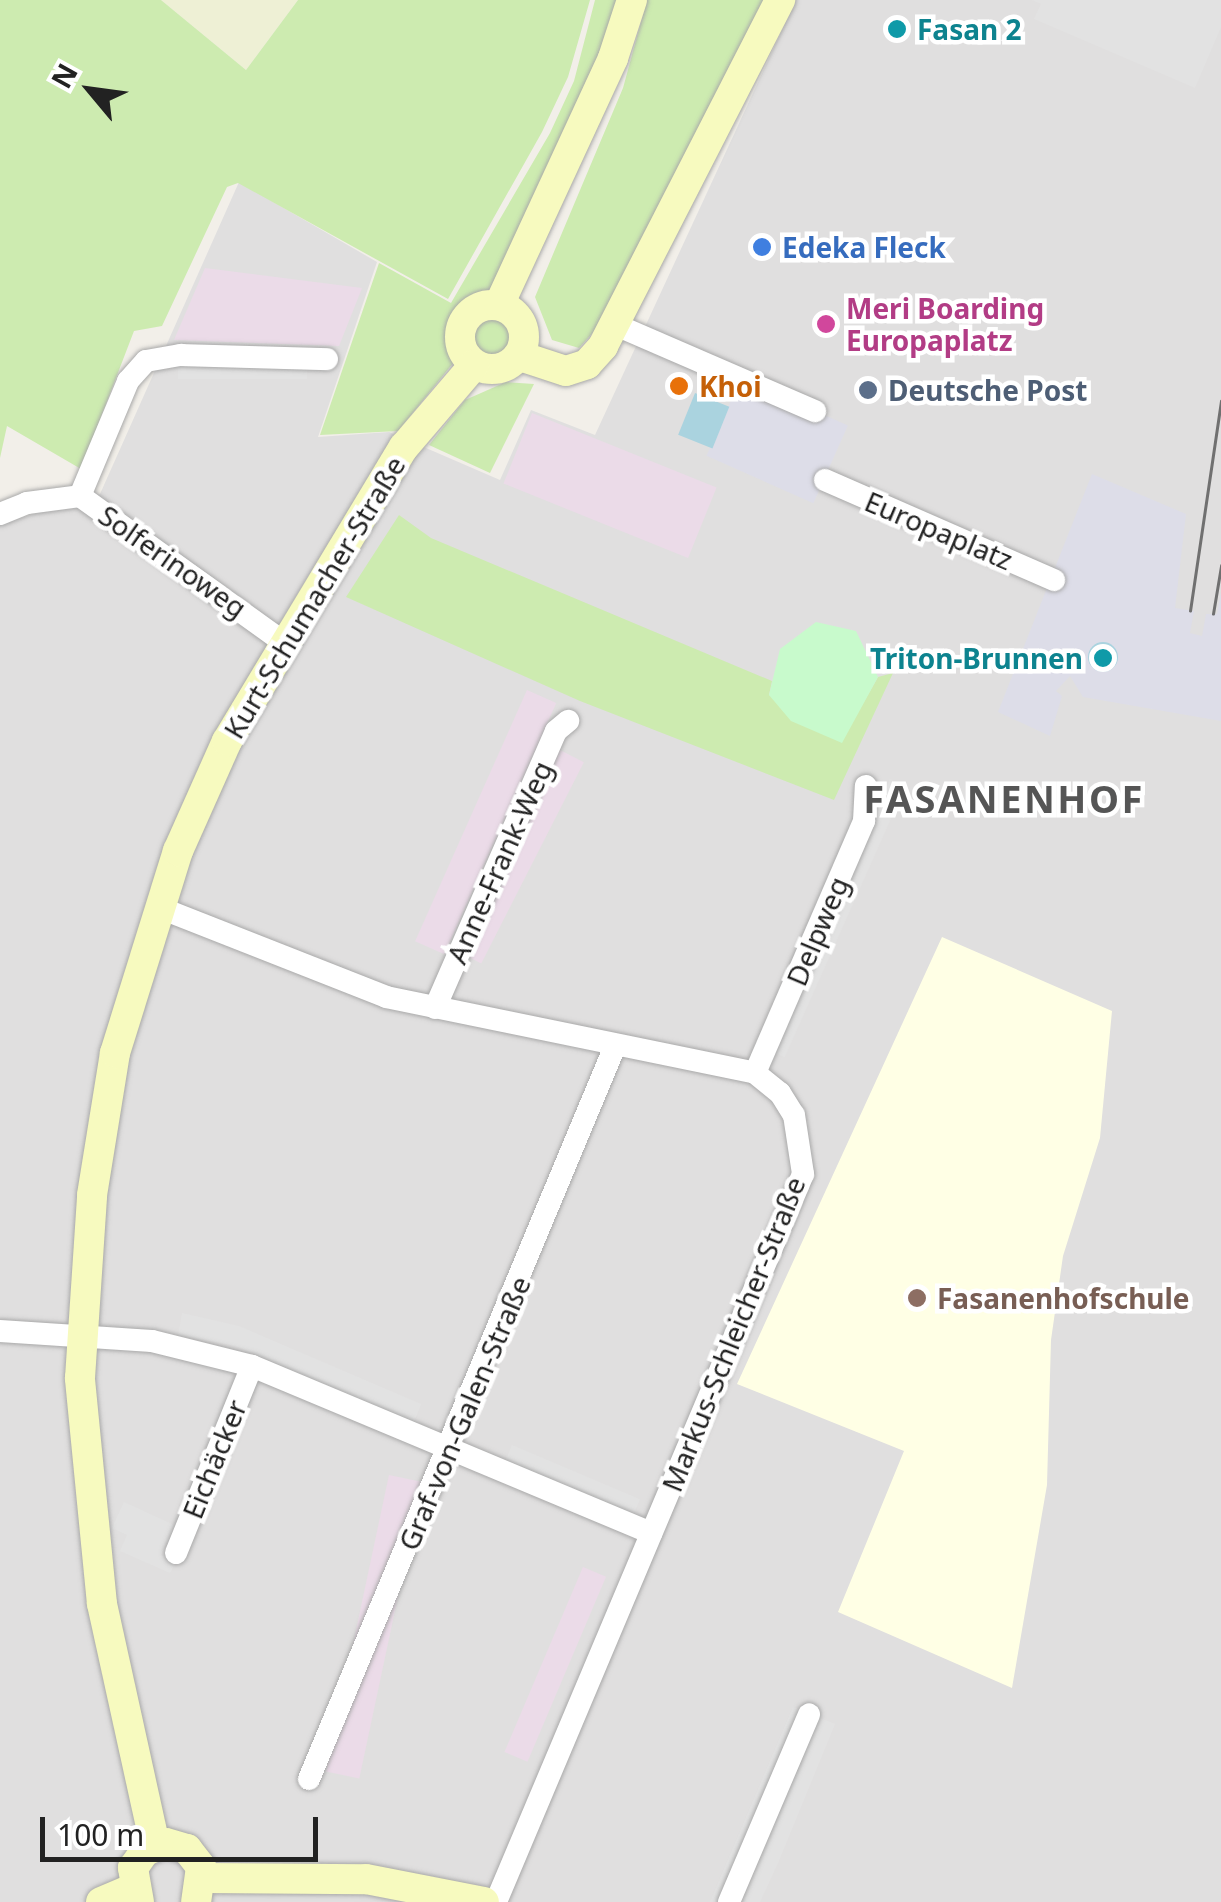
<!DOCTYPE html>
<html>
<head>
<meta charset="utf-8">
<style>
  body { margin:0 }
  #map { position:relative; width:1221px; height:1902px; overflow:hidden; background:#f2efe9; font-family:"Noto Sans",sans-serif }
  div>[style] { position:absolute }
  .residential>* { inset:0; background:#e0dfdf }
  .industrial>* { inset:0; background:#ebdbe8; transform-origin:0 0 }
  .education>* { inset:0; background:#ffffe5 }
  .farmland>* { inset:0; background:#eef0d5 }
  .grass>* { inset:0; background:#cdebb0 }
  .round { border-radius:50% }
  .park>* { inset:0; background:#c8facc }
  .parking>* { inset:0; background:#e2e2e2; transform-origin:0 0 }
  .plaza>* { inset:0; background:#dddde8; transform-origin:0 0 }
  .water>* { inset:0; background:#aad3df; transform-origin:0 0 }
  .roads { filter:drop-shadow(0 0 2px #a9a9a9) drop-shadow(0 0 2px #a9a9a9) }
  .street>* { height:22px; margin:-11px; padding:0 11px; transform-origin:11px; border-radius:11px; background:#fff }
  .secondary>* { height:30px; margin:-15px; padding:0 15px; transform-origin:15px; border-radius:15px; background:#f7fabf }
  .secondary>.ring { margin:-15px; padding:0; box-sizing:content-box; background:none; border:30px solid #f7fabf; border-radius:50% }
  .tram>* { height:2.5px; margin:-1.25px; padding:0 1.25px; transform-origin:1.25px; border-radius:1.25px; background:#707070 }
  .dots>* { width:28px; height:28px; translate:-50% -50%; box-sizing:border-box; border:5px solid #fff; border-radius:50% }
  span { translate:-50% -50%; white-space:nowrap; text-align:center; line-height:1.15; -webkit-text-stroke:9px #fff; paint-order:stroke }
  .culture-label { font-size:28px; color:#0d838f; font-weight:700 }
  .left { translate:0 -50%; text-align:left }
  .right { translate:-100% -50%; text-align:right }
  .shop-label { font-size:28px; color:#366cbe; font-weight:700 }
  .hotel-label { font-size:28px; color:#b23c85; font-weight:700 }
  .food-label { font-size:28px; color:#c56008; font-weight:700 }
  .service-label { font-size:28px; color:#4e5e75; font-weight:700 }
  .street-label { font-size:28px; color:#222 }
  .education-label { font-size:28px; color:#785e54; font-weight:700 }
  .district-label { font-size:38px; color:#555; font-weight:700; letter-spacing:2.5px }
  .north { position:absolute; left:40px; top:40px; width:100px; height:100px; -webkit-text-stroke:8px #fff; paint-order:stroke; rotate:299deg; font-size:28px; font-weight:700; line-height:40px; text-align:center; color:#222 }
  .north::after { content:''; display:block; margin:auto; width:35px; height:45px; background:#222; clip-path:polygon(50% 0,100% 100%,50% 72%,0 100%) }
  .scale { position:absolute; left:40px; top:1817px; width:278px; height:45px; box-sizing:border-box; border:5px solid #222; border-top:0; padding-left:12px; font-size:30px; line-height:35px; white-space:nowrap; color:#222; -webkit-text-stroke:8px #fff; paint-order:stroke }
</style>
</head>
<body>
<div id="map">
  <div class="residential">
    <i style="clip-path:polygon(796px 0,1221px 0,1221px 1902px,0 1902px,0 524px,100px 494px,239px 182px,377px 262px,318px 437px,389px 432px,500px 480px,531px 410px,595px 435px)"></i>
  </div>
  <div class="industrial">
    <i style="clip-path:polygon(205px 268px,362px 288px,339px 346px,174px 340px)"></i>
    <i style="left:532px;top:413px;width:199px;height:76px;rotate:22deg"></i>
    <i style="left:527px;top:690px;width:32px;height:275px;rotate:24deg"></i>
    <i style="left:558px;top:749px;width:29px;height:226px;rotate:27deg"></i>
    <i style="left:389px;top:1475px;width:34px;height:303px;rotate:12deg"></i>
    <i style="left:583px;top:1567px;width:25px;height:201px;rotate:23deg"></i>
  </div>
  <div class="education">
    <i style="clip-path:polygon(942px 937px,1112px 1011px,1100px 1138px,1063px 1256px,1051px 1340px,1047px 1485px,1012px 1688px,838px 1612px,904px 1451px,737px 1384px)"></i>
  </div>
  <div class="farmland">
    <i style="clip-path:polygon(161px 0,298px 0,246px 70px)"></i>
  </div>
  <div class="grass">
    <i style="clip-path:polygon(0 0,161px 0,246px 70px,298px 0,590px 0,568px 77px,542px 132px,448px 299px,238px 183px,227px 187px,162px 326px,134px 331px,81px 469px,7px 426px,0 458px)"></i>
    <i style="clip-path:polygon(595px 0,622px 0,607px 49px,490px 293px,476px 298px,455px 323px,454px 362px,398px 431px,320px 435px,379px 263px,451px 303px,550px 133px,574px 81px)"></i>
    <i style="clip-path:polygon(647px 0,766px 0,598px 327px,579px 348px,552px 340px,535px 297px,623px 88px)"></i>
    <i class="round" style="left:474px;top:318px;width:42px;height:42px"></i>
    <i style="clip-path:polygon(506px 382px,534px 384px,490px 473px,429px 445px,465px 400px)"></i>
    <i style="clip-path:polygon(399px 515px,431px 538px,772px 681px,769px 695px,841px 742px,878px 677px,893px 673px,834px 800px,580px 701px,346px 597px)"></i>
  </div>
  <div class="park">
    <i style="clip-path:polygon(816px 622px,856px 631px,878px 677px,842px 743px,791px 721px,769px 695px,780px 649px)"></i>
  </div>
  <div class="parking">
    <i style="clip-path:polygon(1032px 0,1221px 0,1221px 27px,1195px 88px,1034px 19px,1041px 4px)"></i>
    <i style="left:307px;top:363px;width:16px;height:129px;rotate:90deg"></i>
    <i style="left:890px;top:779px;width:17px;height:297px;rotate:24deg"></i>
    <i style="clip-path:polygon(182px 1313px,239px 1326px,421px 1404px,413px 1424px,236px 1346px,178px 1335px)"></i>
    <i style="left:512px;top:1445px;width:139px;height:20px;rotate:23deg"></i>
    <i style="clip-path:polygon(124px 1502px,174px 1525px,161px 1555px,176px 1562px,170px 1573px,120px 1551px,127px 1535px,112px 1528px)"></i>
    <i style="clip-path:polygon(793px 1707px,835px 1724px,778px 1863px,760px 1902px,710px 1902px)"></i>
  </div>
  <div class="plaza">
    <i style="left:741px;top:378px;width:117px;height:85px;rotate:24deg"></i>
    <i style="clip-path:polygon(1092px 474px,1186px 514px,1175px 608px,1194px 611px,1190px 633px,1202px 636px,1206px 614px,1217px 614px,1221px 592px,1221px 721px,1083px 697px,1070px 676px,1056px 691px,1062px 696px,1050px 736px,998px 712px)"></i>
  </div>
  <div class="water">
    <i style="left:695px;top:393px;width:37px;height:45px;rotate:22deg"></i>
    <i class="round" style="left:1088px;top:642px;width:30px;height:30px"></i>
  </div>
  <div class="roads">
    <div class="street">
      <i style="left:616px;top:325px;width:217px;rotate:23.4deg"></i>
      <i style="left:825px;top:480px;width:250px;rotate:23.6deg"></i>
      <i style="left:80px;top:496px;width:125px;rotate:-67.3deg"></i>
      <i style="left:128px;top:381px;width:27px;rotate:-48deg"></i>
      <i style="left:146px;top:361px;width:36px;rotate:-10deg"></i>
      <i style="left:181px;top:355px;width:146px;rotate:1.6deg"></i>
      <i style="left:0;top:514px;width:29px;rotate:-22deg"></i>
      <i style="left:27px;top:503px;width:53px;rotate:-7.5deg"></i>
      <i style="left:80px;top:496px;width:249px;rotate:35.7deg"></i>
      <i style="left:158px;top:907px;width:245px;rotate:21.5deg"></i>
      <i style="left:386px;top:997px;width:377px;rotate:11.6deg"></i>
      <i style="left:755px;top:1073px;width:32px;rotate:39deg"></i>
      <i style="left:780px;top:1093px;width:26px;rotate:58deg"></i>
      <i style="left:794px;top:1115px;width:60px;rotate:81.3deg"></i>
      <i style="left:803px;top:1174px;width:790px;rotate:112.87deg"></i>
      <i style="left:435px;top:1008px;width:302px;rotate:-66.4deg"></i>
      <i style="left:556px;top:731px;width:16px;rotate:-40deg"></i>
      <i style="left:755px;top:1073px;width:275px;rotate:-66.6deg"></i>
      <i style="left:864px;top:821px;width:35px;rotate:-87deg"></i>
      <i style="left:0;top:1331px;width:152px;rotate:3.8deg"></i>
      <i style="left:152px;top:1341px;width:103px;rotate:14deg"></i>
      <i style="left:252px;top:1366px;width:433px;rotate:22.7deg"></i>
      <i style="left:176px;top:1553px;width:202px;rotate:-67.9deg"></i>
      <i style="left:309px;top:1779px;width:794px;rotate:-67.34deg"></i>
      <i style="left:729px;top:1902px;width:204px;rotate:-66.9deg"></i>
    </div>
    <div class="secondary">
      <i class="ring" style="left:460px;top:305px;width:34px;height:34px"></i>
      <i style="left:499px;top:305px;width:272px;rotate:-65.2deg"></i>
      <i style="left:613px;top:58px;width:61px;rotate:-71.9deg"></i>
      <i style="left:520px;top:356px;width:48px;rotate:18.1deg"></i>
      <i style="left:566px;top:371px;width:22px;rotate:-18deg"></i>
      <i style="left:587px;top:364px;width:24px;rotate:-48deg"></i>
      <i style="left:603px;top:346px;width:389px;rotate:-62.9deg"></i>
      <i style="left:155px;top:1845px;width:247px;rotate:-102.4deg"></i>
      <i style="left:102px;top:1604px;width:227px;rotate:-95.6deg"></i>
      <i style="left:80px;top:1378px;width:183px;rotate:-86.2deg"></i>
      <i style="left:92px;top:1195px;width:144px;rotate:-80.8deg"></i>
      <i style="left:115px;top:1053px;width:212px;rotate:-72.7deg"></i>
      <i style="left:178px;top:851px;width:120px;rotate:-66deg"></i>
      <i style="left:227px;top:741px;width:343px;rotate:-59deg"></i>
      <i style="left:404px;top:447px;width:108px;rotate:-49.5deg"></i>
      <i style="left:204px;top:1878px;width:162px;rotate:0.4deg"></i>
      <i style="left:366px;top:1879px;width:120px;rotate:11deg"></i>
      <i style="left:101px;top:1902px;width:34px;rotate:-23deg"></i>
      <i style="left:139px;top:1902px;width:35px;rotate:-100deg"></i>
      <i style="left:133px;top:1868px;width:21px;rotate:-55deg"></i>
      <i style="left:145px;top:1851px;width:22px;rotate:-21deg"></i>
      <i style="left:166px;top:1843px;width:22px;rotate:16deg"></i>
      <i style="left:187px;top:1849px;width:23px;rotate:52deg"></i>
      <i style="left:201px;top:1867px;width:35px;rotate:98deg"></i>
    </div>
  </div>
  <div class="tram">
    <i style="left:1190px;top:611px;width:212px;rotate:-81.6deg"></i>
    <i style="left:1213px;top:614px;width:49px;rotate:-80.5deg"></i>
  </div>
  <div class="dots">
    <i style="left:897px;top:29px;background:#0f9aa8"></i>
    <i style="left:762px;top:247px;background:#3f7fe0"></i>
    <i style="left:826px;top:324px;background:#d1479c"></i>
    <i style="left:679px;top:386px;background:#e8710a"></i>
    <i style="left:868px;top:390px;background:#5c6f8a"></i>
    <i style="left:1103px;top:658px;background:#0f9aa8"></i>
    <i style="left:917px;top:1298px;background:#8d6e63"></i>
  </div>
  <div class="culture-label">
    <span class="left" style="left:917px;top:29px">Fasan 2</span>
    <span class="right" style="left:1083px;top:658px">Triton-Brunnen</span>
  </div>
  <div class="shop-label">
    <span class="left" style="left:782px;top:247px">Edeka Fleck</span>
  </div>
  <div class="hotel-label">
    <span class="left" style="left:846px;top:324px">Meri Boarding<br>Europaplatz</span>
  </div>
  <div class="food-label">
    <span class="left" style="left:699px;top:386px">Khoi</span>
  </div>
  <div class="service-label">
    <span class="left" style="left:888px;top:390px">Deutsche Post</span>
  </div>
  <div class="street-label">
    <span style="left:939px;top:530px;rotate:23deg">Europaplatz</span>
    <span style="left:173px;top:561px;rotate:35deg">Solferinoweg</span>
    <span style="left:314px;top:597px;rotate:-59deg">Kurt-Schumacher-Straße</span>
    <span style="left:499px;top:862px;rotate:-66deg">Anne-Frank-Weg</span>
    <span style="left:817px;top:931px;rotate:-67deg">Delpweg</span>
    <span style="left:733px;top:1334px;rotate:-68deg">Markus-Schleicher-Straße</span>
    <span style="left:464px;top:1413px;rotate:-67deg">Graf-von-Galen-Straße</span>
    <span style="left:214px;top:1459px;rotate:-68deg">Eichäcker</span>
  </div>
  <div class="education-label">
    <span class="left" style="left:937px;top:1298px">Fasanenhofschule</span>
  </div>
  <div class="district-label">
    <span style="left:1004px;top:799px">FASANENHOF</span>
  </div>
  <div class="north">N</div>
  <div class="scale">100 m</div>
</div>
</body>
</html>
